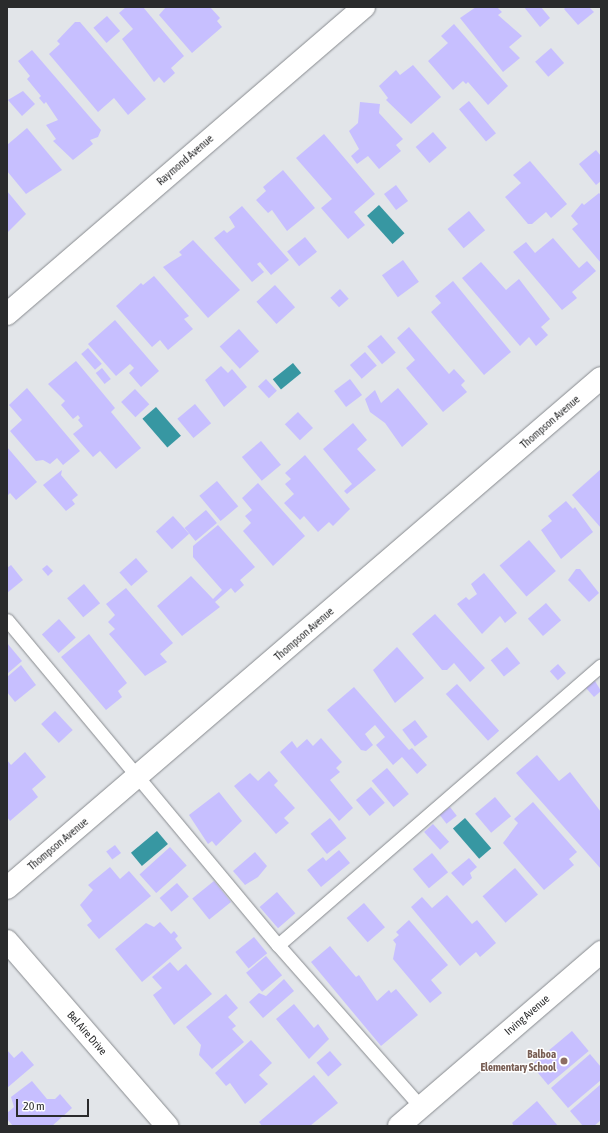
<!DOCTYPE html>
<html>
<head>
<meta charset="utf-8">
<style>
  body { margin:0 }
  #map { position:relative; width:608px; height:1133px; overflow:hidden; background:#e2e5e9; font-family:"Asap Condensed",sans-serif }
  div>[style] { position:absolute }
  .water>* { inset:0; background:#3797a2; transform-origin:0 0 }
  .building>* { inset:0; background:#c7bfff; transform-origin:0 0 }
  .roads { filter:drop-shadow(0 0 1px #878a8e) drop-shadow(0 0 1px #878a8e) }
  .service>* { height:13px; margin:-6.5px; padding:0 6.5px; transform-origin:6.5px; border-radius:6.5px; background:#fff }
  .minor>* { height:22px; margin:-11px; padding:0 11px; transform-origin:11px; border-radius:11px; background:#fff }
  .dots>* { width:11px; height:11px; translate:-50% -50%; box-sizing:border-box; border:2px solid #fff; border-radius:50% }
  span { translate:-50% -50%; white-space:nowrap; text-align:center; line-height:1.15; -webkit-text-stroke:3px #fff; paint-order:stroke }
  .street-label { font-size:11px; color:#2a2b2c }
  .education-label { font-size:11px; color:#785e54; font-weight:700 }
  .right { translate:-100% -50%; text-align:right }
  .frame { position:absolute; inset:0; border:8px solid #2a2b2c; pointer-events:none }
  .scale { position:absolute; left:16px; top:1099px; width:73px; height:18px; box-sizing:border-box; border:2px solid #2a2b2c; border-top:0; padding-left:5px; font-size:12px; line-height:14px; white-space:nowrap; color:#2a2b2c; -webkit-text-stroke:3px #fff; paint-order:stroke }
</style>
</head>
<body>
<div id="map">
  <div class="water">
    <i style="left:379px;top:205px;width:38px;height:16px;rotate:48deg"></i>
    <i style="left:293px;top:363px;width:13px;height:26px;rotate:51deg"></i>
    <i style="left:156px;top:407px;width:38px;height:18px;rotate:49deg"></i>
    <i style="left:465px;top:818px;width:40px;height:16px;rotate:49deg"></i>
    <i style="left:157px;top:831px;width:17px;height:34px;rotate:50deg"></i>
  </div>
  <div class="building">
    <i style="clip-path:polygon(126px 7px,143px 7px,184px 56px,171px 68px,175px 73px,164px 83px,159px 77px,154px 82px,122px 39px,133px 29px,119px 13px)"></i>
    <i style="clip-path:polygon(166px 7px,210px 7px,220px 18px,217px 21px,222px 27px,192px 53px,159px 15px)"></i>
    <i style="clip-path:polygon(476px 7px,497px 7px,502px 12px,498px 15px,522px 36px,509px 47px,520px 58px,503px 72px,460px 18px)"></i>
    <i style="clip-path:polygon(524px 7px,541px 7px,550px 18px,540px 27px)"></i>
    <i style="clip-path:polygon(566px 7px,589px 7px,594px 12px,578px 25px,564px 9px)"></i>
    <i style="left:107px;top:16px;width:20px;height:18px;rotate:49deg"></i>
    <i style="clip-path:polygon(75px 22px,80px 22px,146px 99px,128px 115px,114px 98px,98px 112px,49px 54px,60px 44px,57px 41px)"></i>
    <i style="clip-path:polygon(454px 24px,508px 86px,488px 105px,468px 82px,466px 84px,463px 81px,453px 90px,428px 61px,448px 43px,441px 36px)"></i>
    <i style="left:551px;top:48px;width:20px;height:21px;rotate:49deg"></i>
    <i style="clip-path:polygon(32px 50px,101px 130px,98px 137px,90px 140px,93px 144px,73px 160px,53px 141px,56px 139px,46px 125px,58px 120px,46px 102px,44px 104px,39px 98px,41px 96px,27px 79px,30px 76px,18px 61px)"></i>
    <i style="clip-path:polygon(413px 65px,441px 97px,411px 124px,386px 100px,388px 98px,379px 86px,396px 70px,400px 75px)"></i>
    <i style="clip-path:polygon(23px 91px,35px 104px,22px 116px,8px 100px)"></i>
    <i style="left:469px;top:101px;width:42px;height:13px;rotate:50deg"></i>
    <i style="clip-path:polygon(360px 102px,380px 104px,379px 113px,403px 139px,396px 145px,401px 151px,379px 169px,368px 156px,357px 164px,351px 156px,359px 149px,349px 131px,358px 123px)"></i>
    <i style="clip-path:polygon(27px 128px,62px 170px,26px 194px,7px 171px,7px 145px)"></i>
    <i style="left:433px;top:132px;width:21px;height:23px;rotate:49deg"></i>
    <i style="clip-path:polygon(324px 134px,375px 194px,354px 212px,365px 225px,348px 239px,321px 208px,332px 199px,296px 158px)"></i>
    <i style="clip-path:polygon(596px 150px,601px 156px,601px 181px,596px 185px,579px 164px)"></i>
    <i style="clip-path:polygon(530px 161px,567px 204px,551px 218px,546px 212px,532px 224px,528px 224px,505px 197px,521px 183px,513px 175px)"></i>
    <i style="clip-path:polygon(283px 170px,315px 208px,287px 231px,272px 210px,268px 213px,256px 200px,266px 191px,263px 187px)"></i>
    <i style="left:396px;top:185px;width:20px;height:15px;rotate:53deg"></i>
    <i style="clip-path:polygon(7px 191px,26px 214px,7px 233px)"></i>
    <i style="clip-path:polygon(599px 193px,601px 195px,601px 263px,572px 229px,578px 224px,571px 216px,582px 203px,584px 205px)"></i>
    <i style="clip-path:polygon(242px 206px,289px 260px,271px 275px,260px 262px,257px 264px,264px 272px,252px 282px,214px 238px,224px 230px,227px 233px,235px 227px,229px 217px)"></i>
    <i style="left:469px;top:211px;width:25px;height:28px;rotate:50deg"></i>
    <i style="left:305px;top:237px;width:19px;height:23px;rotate:51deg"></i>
    <i style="clip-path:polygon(553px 238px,579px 268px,587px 261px,596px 271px,572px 292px,577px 298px,562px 310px,513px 252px,526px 242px,535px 253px)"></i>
    <i style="clip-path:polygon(193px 240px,240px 290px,208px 318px,163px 267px,182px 255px,179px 252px)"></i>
    <i style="left:403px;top:260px;width:27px;height:26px;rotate:54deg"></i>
    <i style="clip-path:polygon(481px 262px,506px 290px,519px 279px,550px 319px,541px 327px,548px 335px,536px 346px,529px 337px,520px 346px,462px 278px)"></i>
    <i style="clip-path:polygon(154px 276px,189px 316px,184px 319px,193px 329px,168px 350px,160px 340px,152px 347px,116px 306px,141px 283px,143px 285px)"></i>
    <i style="clip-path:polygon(453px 281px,511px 352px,484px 375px,431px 312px,441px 303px,435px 296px)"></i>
    <i style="left:275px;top:285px;width:30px;height:25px;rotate:48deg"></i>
    <i style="left:340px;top:289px;width:13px;height:13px;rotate:48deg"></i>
    <i style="clip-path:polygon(115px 320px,159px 371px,141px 387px,129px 373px,134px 368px,130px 364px,116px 376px,88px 344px)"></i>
    <i style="clip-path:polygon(409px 327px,449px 374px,454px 369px,465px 381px,461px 385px,467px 392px,443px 412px,406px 368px,415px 360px,397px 338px)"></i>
    <i style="left:239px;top:329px;width:30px;height:26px;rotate:48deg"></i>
    <i style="left:381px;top:335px;width:23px;height:18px;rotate:50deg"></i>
    <i style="left:88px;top:348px;width:21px;height:9px;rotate:49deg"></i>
    <i style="left:365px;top:352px;width:18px;height:20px;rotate:49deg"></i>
    <i style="clip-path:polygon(76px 361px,115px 408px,111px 412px,141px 448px,116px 469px,100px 451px,93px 457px,73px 434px,83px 426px,78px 420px,80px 418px,78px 415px,73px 419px,61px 405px,65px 401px,48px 384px)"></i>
    <i style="clip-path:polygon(221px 366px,228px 373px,232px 369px,247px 387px,224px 407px,205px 380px)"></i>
    <i style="left:102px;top:368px;width:14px;height:8px;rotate:51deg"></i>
    <i style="left:266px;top:379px;width:16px;height:11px;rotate:47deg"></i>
    <i style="left:350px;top:379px;width:20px;height:20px;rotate:53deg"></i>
    <i style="clip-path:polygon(27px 388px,80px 451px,63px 465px,57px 458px,50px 464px,43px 460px,36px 461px,10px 431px,22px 420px,9px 405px)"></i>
    <i style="clip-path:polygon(398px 388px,428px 424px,402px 447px,385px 423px,370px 412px,365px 399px,375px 390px,381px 403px)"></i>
    <i style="left:135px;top:389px;width:21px;height:19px;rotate:47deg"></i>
    <i style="left:195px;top:404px;width:25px;height:23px;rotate:50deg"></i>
    <i style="left:298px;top:412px;width:22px;height:18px;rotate:47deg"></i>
    <i style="clip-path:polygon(353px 423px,367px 440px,357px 449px,376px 470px,347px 494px,344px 491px,352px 484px,323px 449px)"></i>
    <i style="left:261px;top:441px;width:31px;height:25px;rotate:50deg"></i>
    <i style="clip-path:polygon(7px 447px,37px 482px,16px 500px,10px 493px,7px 496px)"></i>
    <i style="clip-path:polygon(305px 455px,350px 509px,333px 526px,329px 522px,318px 532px,304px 516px,300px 520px,284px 503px,294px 494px,285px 484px,291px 479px,285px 473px)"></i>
    <i style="clip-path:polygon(601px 469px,601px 528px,572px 495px)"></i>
    <i style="clip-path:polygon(62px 470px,61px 475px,78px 495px,72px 500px,75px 504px,66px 511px,43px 485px)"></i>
    <i style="left:217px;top:481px;width:33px;height:23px;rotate:50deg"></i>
    <i style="clip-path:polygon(258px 483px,305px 536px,273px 566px,243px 531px,251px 523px,245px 516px,252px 510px,242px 498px)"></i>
    <i style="clip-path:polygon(566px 501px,573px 509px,575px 507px,593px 532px,561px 559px,541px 530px,552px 521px,548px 516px)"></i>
    <i style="left:206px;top:510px;width:17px;height:28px;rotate:50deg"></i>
    <i style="left:173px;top:516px;width:24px;height:23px;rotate:48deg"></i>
    <i style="clip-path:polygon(218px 525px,255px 567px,240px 580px,244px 585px,235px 593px,231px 588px,215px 602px,220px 607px,182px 636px,157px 606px,191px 576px,213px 599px,222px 590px,193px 557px,193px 546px)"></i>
    <i style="left:529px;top:540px;width:41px;height:39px;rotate:49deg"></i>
    <i style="left:136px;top:558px;width:18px;height:22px;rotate:49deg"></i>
    <i style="clip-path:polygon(11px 565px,23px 580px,7px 593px,7px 568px)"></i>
    <i style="clip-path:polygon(47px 565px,53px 571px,48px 576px,42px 569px)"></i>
    <i style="clip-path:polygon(576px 569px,580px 569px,599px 593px,589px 602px,568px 580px)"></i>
    <i style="clip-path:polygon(484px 573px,517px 613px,505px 623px,500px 616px,482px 634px,457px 604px,466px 597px,469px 600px,477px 594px,471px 584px)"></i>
    <i style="left:84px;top:584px;width:25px;height:22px;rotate:50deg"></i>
    <i style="clip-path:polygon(126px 588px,173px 643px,160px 654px,167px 662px,145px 676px,109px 634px,115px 629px,108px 622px,115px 615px,106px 604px)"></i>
    <i style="left:546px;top:603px;width:23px;height:24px;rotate:49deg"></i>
    <i style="clip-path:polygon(435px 614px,485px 668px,470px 682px,454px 663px,447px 670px,442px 670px,412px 634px)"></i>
    <i style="left:59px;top:619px;width:25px;height:23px;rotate:48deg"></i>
    <i style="clip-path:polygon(89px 634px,127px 683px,118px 691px,122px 697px,106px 710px,61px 657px)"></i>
    <i style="clip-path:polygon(7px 643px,22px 661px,7px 674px)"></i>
    <i style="clip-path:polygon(397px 647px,424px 678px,395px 703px,373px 670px)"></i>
    <i style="left:507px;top:647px;width:21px;height:21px;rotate:51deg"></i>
    <i style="left:558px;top:664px;width:12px;height:11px;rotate:48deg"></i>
    <i style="clip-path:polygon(21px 665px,36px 685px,15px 702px,7px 692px,7px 677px)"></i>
    <i style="clip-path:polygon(595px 681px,601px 691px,594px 697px,586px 688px)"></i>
    <i style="left:457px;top:684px;width:63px;height:15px;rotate:48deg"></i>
    <i style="clip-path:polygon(354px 687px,409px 750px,412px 748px,427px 765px,417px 774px,402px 757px,393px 765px,376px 745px,385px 737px,375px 725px,365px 734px,373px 745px,366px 751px,361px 750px,327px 710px)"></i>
    <i style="left:55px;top:711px;width:26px;height:19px;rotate:47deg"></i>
    <i style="left:415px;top:720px;width:21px;height:16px;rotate:53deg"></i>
    <i style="clip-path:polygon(321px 738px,342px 762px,336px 768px,340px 772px,330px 780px,353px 808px,339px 821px,280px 752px,292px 741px,297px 748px,307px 739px,313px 746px)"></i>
    <i style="clip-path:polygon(25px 752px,46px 777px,32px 789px,38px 797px,10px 821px,7px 817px,7px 760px,11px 765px)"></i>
    <i style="clip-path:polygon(537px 755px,559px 781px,570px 772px,601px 812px,601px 869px,516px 773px)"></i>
    <i style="left:387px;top:768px;width:34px;height:20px;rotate:50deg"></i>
    <i style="clip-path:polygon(269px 771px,278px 781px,274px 785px,295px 808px,284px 818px,289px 823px,276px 834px,234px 786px,250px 773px,258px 781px)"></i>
    <i style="left:371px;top:787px;width:21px;height:20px;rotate:49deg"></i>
    <i style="clip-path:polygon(219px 792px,242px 821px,216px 846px,212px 841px,208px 844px,189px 815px)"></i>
    <i style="left:495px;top:797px;width:25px;height:26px;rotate:50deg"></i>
    <i style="clip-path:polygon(533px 802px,577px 852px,569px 859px,574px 865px,544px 890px,503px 843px,518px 823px,514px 819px)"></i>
    <i style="left:450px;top:807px;width:11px;height:13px;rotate:52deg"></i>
    <i style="left:330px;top:818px;width:26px;height:25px;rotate:51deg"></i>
    <i style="left:433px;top:824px;width:24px;height:12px;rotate:48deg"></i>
    <i style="left:115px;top:845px;width:10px;height:11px;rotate:53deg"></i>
    <i style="left:170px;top:847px;width:25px;height:41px;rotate:48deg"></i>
    <i style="clip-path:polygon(339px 850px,350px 863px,321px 887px,307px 870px,323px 857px,326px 861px)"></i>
    <i style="clip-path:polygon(255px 852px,267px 866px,258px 877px,245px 885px,233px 871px)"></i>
    <i style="left:432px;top:853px;width:25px;height:25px;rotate:50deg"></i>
    <i style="clip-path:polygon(469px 858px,477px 867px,470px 873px,472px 878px,463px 886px,451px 873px)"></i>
    <i style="clip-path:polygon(110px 867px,120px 879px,129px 871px,151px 896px,99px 939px,87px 925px,92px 921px,80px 905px,93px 890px,88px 885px)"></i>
    <i style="left:515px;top:868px;width:35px;height:43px;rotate:49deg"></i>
    <i style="left:214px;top:881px;width:27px;height:28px;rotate:51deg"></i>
    <i style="left:177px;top:883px;width:18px;height:23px;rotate:49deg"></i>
    <i style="left:277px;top:892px;width:28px;height:23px;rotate:49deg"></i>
    <i style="clip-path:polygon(447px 895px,472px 924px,477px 920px,496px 943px,480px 957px,476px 952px,460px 966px,411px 907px,422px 897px,432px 908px)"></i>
    <i style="left:364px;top:903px;width:32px;height:23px;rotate:49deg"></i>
    <i style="clip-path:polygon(409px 920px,448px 965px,431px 980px,442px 993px,430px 1003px,393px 959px,396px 944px,393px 940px,399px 935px,396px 932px)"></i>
    <i style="clip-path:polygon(160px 922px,171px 934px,174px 931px,178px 936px,175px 939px,182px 948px,142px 982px,115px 949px,146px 923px,154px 927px)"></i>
    <i style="left:254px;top:937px;width:21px;height:24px;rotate:51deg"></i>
    <i style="clip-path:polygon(330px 946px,356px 977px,359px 975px,377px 1001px,389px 990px,391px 993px,396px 989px,418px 1015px,381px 1046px,311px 962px)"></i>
    <i style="left:266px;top:956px;width:25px;height:26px;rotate:50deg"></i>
    <i style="clip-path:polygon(170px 962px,178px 971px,186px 964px,212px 994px,174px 1025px,153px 995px,162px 988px,152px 977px)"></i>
    <i style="clip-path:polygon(284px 979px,294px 991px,263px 1018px,249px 1002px,259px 993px,266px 996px)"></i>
    <i style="clip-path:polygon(226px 994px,238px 1008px,228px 1017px,236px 1026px,232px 1029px,244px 1042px,212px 1069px,199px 1055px,201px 1045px,186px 1027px)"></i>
    <i style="clip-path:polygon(294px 1004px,314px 1028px,318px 1024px,329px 1039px,309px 1059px,276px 1019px)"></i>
    <i style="left:572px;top:1031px;width:26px;height:53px;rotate:50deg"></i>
    <i style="clip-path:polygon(251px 1040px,272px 1063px,259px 1075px,268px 1084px,245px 1104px,230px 1083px,226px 1086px,215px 1073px)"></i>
    <i style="clip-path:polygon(7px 1050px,14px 1058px,22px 1051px,34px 1065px,7px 1088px)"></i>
    <i style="left:330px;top:1051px;width:18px;height:18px;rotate:49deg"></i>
    <i style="clip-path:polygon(590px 1054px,601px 1067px,601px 1080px,568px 1108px,551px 1088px)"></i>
    <i style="clip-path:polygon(314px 1075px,338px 1103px,310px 1126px,262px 1126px,259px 1122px)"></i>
    <i style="clip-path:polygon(32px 1081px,47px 1099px,55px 1099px,60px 1094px,72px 1108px,52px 1126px,13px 1126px,7px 1119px,7px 1113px,14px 1107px,11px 1097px)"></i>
    <i style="clip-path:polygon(601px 1084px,601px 1120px,594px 1126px,583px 1126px,570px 1111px)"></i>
    <i style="clip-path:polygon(537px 1101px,558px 1126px,514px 1126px,512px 1123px)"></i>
  </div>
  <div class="roads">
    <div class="service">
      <i style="left:7px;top:620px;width:423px;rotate:50.2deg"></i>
      <i style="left:278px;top:945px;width:216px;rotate:48.6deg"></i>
      <i style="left:278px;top:945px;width:427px;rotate:-40.9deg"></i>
    </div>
    <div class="minor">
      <i style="left:7px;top:314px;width:471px;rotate:-40.7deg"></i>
      <i style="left:7px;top:888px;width:783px;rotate:-40.65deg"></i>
      <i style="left:7px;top:941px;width:245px;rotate:49.1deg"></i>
      <i style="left:399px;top:1126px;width:267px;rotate:-40.7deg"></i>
    </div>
  </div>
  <div class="dots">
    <i style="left:564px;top:1061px;background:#8d6e63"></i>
  </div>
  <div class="street-label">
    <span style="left:185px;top:160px;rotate:-41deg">Raymond Avenue</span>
    <span style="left:550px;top:422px;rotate:-41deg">Thompson Avenue</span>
    <span style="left:304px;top:634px;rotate:-41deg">Thompson Avenue</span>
    <span style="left:58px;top:844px;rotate:-40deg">Thompson Avenue</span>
    <span style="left:527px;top:1015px;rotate:-41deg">Irving Avenue</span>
    <span style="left:87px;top:1033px;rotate:49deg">Bel Aire Drive</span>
  </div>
  <div class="education-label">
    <span class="right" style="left:556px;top:1061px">Balboa<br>Elementary School</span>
  </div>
  <div class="frame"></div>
  <div class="scale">20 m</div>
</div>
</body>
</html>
